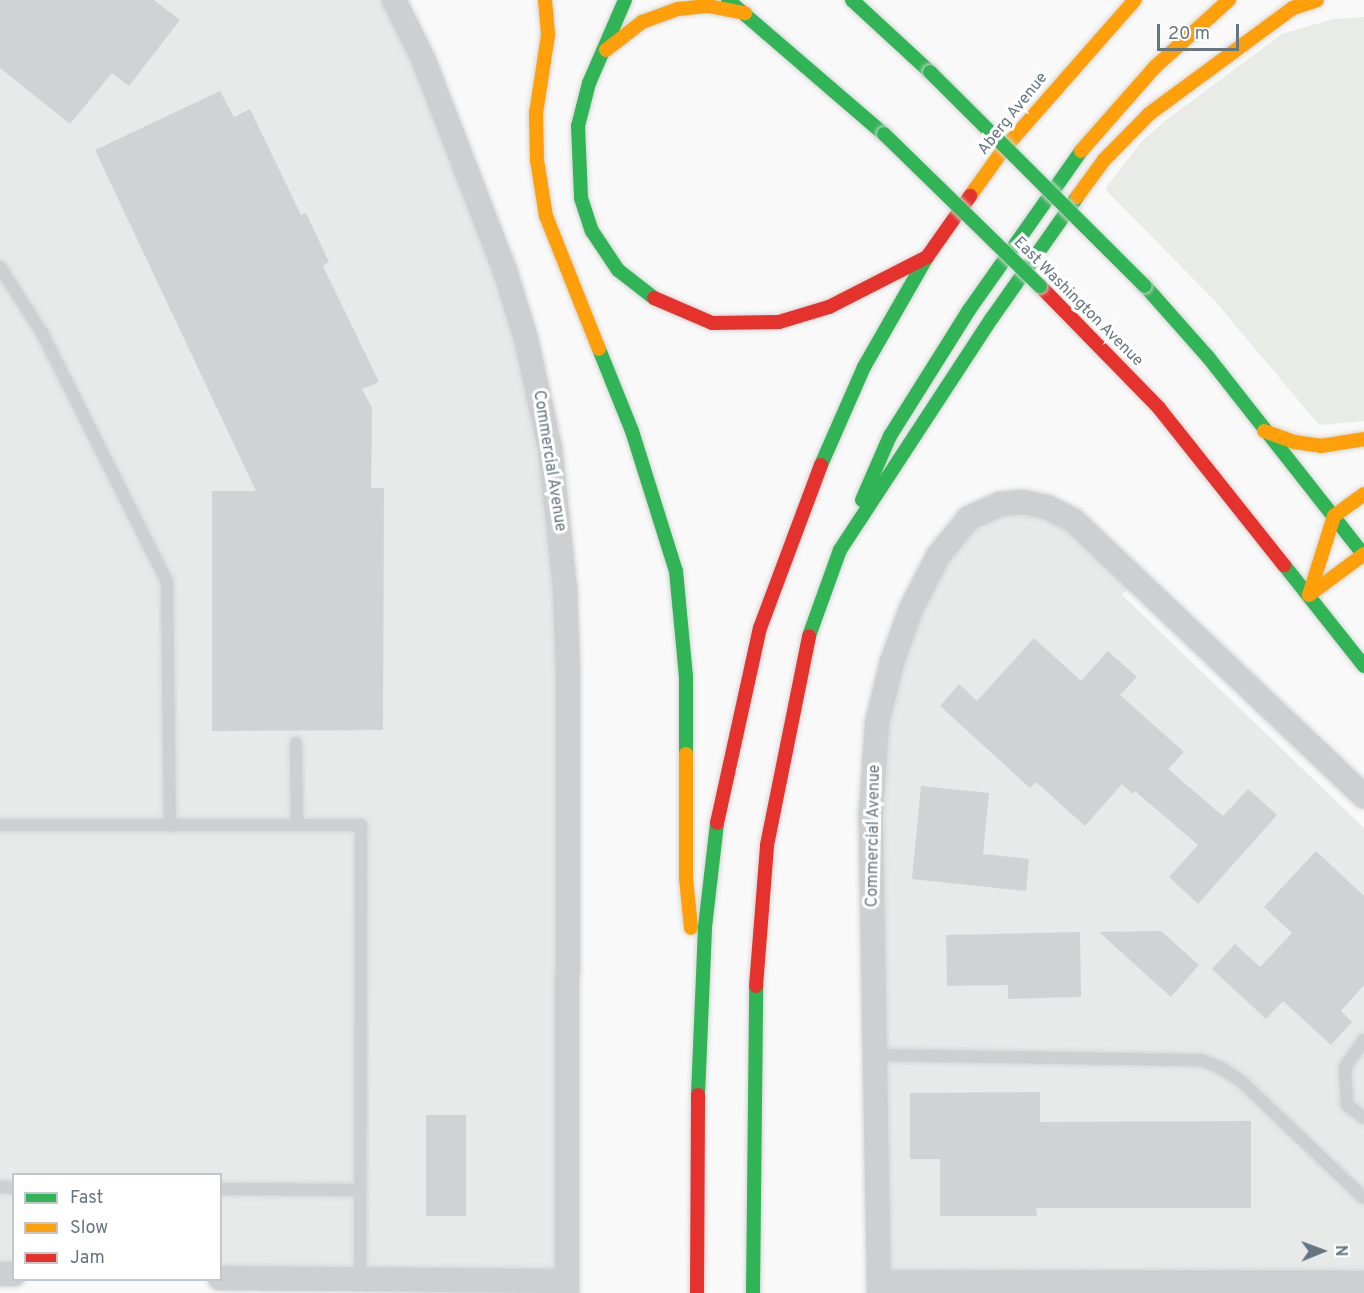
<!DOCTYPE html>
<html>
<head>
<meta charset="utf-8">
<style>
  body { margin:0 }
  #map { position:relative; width:1364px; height:1293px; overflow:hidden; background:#f9f9f9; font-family:Overpass,sans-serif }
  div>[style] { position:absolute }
  .built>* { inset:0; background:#e8e9e9 }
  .green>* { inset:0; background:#e8ebe6 }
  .building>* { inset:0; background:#d0d2d3; transform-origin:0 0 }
  .roads { filter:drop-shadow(0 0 2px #d5d6d7) drop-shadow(0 0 2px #d5d6d7) }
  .lane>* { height:12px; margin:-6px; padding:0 6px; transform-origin:6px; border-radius:6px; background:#cecfd0 }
  .street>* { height:24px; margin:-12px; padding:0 12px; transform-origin:12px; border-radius:12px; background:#cecfd0 }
  .fast>* { height:14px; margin:-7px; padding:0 7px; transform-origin:7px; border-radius:7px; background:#30b455 }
  .slow>* { height:14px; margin:-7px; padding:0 7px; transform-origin:7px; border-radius:7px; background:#ff9f0a }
  .jam>* { height:14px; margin:-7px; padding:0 7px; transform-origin:7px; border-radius:7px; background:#e5322d }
  .bridges { filter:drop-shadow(0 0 2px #d5d6d7) drop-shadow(0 0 2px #d5d6d7) }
  .fast-bridge>* { height:14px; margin:-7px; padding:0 7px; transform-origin:7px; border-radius:7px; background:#30b455 }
  span { translate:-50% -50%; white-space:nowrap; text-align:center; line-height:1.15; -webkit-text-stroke:6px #fff; paint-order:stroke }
  .street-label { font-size:16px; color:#657683 }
  .legend { position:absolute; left:12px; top:1173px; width:210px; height:108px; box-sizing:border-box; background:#fff; border:2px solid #c1c8cd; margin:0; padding:8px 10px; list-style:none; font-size:18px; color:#657683 }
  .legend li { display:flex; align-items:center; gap:12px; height:30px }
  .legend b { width:30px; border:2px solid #c1c8cd }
  .north { position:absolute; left:1292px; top:1221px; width:60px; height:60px; -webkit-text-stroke:4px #fff; paint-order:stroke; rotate:89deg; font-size:16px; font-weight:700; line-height:24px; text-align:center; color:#657683 }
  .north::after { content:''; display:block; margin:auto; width:21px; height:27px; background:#657683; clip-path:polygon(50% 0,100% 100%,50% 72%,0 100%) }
  .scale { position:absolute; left:1157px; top:24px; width:82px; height:27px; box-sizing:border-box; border:3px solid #657683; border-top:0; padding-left:8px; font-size:18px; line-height:21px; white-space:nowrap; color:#657683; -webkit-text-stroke:4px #fff; paint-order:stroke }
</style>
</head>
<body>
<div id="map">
  <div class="built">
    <i style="clip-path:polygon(0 0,394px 0,484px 214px,559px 521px,567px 1281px,221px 1278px,220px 1174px,14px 1174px,13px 1274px,0 1274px)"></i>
    <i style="clip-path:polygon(1047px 507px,1142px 584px,1121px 594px,1364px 828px,1364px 1293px,879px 1293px,871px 812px,892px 662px,969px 518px)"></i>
  </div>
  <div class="green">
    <i style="clip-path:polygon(1364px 17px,1364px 421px,1319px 425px,1215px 301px,1105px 189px,1142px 141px,1166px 120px,1282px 34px,1333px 19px)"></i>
  </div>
  <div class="building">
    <i style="clip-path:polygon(0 0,154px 0,180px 20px,129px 86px,112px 73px,70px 124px,0 68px)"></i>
    <i style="clip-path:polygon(220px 91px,234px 117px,250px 109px,301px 215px,306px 213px,329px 262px,323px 266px,379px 382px,362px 389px,372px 408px,371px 488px,384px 488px,383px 730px,212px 731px,212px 491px,256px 491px,95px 150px)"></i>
    <i style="clip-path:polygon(1034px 638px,1081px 681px,1108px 651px,1137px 677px,1120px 695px,1184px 752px,1168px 769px,1223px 816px,1248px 789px,1277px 815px,1198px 904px,1169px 877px,1198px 845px,1135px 791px,1133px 794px,1122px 784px,1085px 826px,1036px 782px,1030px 788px,940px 706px,959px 684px,977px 701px)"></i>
    <i style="clip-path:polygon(921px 786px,989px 793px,983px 854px,1029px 859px,1026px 891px,912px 879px)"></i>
    <i style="clip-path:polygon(1316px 851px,1364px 896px,1364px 985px,1341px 1011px,1352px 1022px,1331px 1045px,1283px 1001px,1266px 1019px,1212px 969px,1235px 944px,1260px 967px,1292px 933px,1264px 907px)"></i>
    <i style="clip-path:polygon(1161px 931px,1199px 965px,1171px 997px,1099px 932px)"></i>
    <i style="clip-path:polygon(1080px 932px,1081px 997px,1008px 999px,1008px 985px,947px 986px,946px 935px)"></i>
    <i style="clip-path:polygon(1040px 1092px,1040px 1122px,1251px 1121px,1251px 1208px,1036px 1208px,1037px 1216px,940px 1216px,940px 1159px,910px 1159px,910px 1093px)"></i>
    <i style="left:426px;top:1115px;width:40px;height:101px"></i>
  </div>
  <div class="roads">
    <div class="lane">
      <i style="left:0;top:267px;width:78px;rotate:57.5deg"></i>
      <i style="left:42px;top:333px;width:278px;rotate:63.3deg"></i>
      <i style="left:167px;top:581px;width:245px;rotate:89.3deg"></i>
      <i style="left:296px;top:743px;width:82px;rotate:89.3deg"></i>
      <i style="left:0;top:825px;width:361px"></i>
      <i style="left:361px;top:825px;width:454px;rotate:90.1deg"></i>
      <i style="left:1364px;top:1040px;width:33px;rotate:125deg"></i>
      <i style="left:1345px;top:1067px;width:38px;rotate:87deg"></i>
      <i style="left:1347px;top:1105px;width:21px;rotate:37deg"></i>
      <i style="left:874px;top:1055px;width:327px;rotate:0.9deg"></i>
      <i style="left:1201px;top:1060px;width:24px;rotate:22deg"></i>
      <i style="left:1223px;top:1069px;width:23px;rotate:34deg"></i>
      <i style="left:1242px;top:1082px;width:168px;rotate:43.6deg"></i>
      <i style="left:0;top:1187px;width:14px;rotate:4deg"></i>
      <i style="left:220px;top:1189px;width:140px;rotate:0.4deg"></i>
    </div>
    <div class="street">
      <i style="left:394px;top:0;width:68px;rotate:63.8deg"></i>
      <i style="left:424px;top:61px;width:225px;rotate:68.9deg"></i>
      <i style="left:505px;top:271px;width:71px;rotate:72.8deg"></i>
      <i style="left:526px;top:339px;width:112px;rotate:77.6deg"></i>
      <i style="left:550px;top:448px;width:142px;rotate:83.9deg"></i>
      <i style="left:565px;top:589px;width:81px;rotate:87.9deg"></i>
      <i style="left:568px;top:670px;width:623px;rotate:90.09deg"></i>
      <i style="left:0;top:1274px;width:14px"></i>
      <i style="left:220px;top:1278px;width:347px;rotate:0.5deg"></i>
      <i style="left:879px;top:1282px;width:485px;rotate:0.1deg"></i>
      <i style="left:879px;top:1293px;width:481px;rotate:-91deg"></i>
      <i style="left:871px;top:812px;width:89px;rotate:-86.1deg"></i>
      <i style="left:877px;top:723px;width:63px;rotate:-76.2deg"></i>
      <i style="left:892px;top:662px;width:56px;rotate:-70.3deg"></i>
      <i style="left:911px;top:609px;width:59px;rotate:-63deg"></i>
      <i style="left:938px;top:556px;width:49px;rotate:-50.8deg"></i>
      <i style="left:969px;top:518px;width:34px;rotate:-24deg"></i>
      <i style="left:1000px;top:504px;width:23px;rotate:-5deg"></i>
      <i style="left:1023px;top:502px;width:25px;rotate:12deg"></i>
      <i style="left:1047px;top:507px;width:30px;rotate:27deg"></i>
      <i style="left:1074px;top:521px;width:400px;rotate:43.5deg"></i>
    </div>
    <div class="fast">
      <i style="left:625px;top:0;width:90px;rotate:113.4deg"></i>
      <i style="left:589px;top:83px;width:44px;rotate:104.3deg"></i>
      <i style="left:578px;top:126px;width:72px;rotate:87.6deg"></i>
      <i style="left:581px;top:198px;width:35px;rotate:72deg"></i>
      <i style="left:592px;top:231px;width:47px;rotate:56.3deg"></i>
      <i style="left:618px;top:270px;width:46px;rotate:37.9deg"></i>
      <i style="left:728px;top:0;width:206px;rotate:40.7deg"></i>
      <i style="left:852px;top:0;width:106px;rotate:42.7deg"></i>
      <i style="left:1145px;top:286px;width:95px;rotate:48.4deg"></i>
      <i style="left:1208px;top:357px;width:252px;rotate:51.8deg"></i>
      <i style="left:599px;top:349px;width:88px;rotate:68.1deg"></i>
      <i style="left:632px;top:431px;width:147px;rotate:72.6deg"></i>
      <i style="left:676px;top:571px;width:105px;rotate:84.6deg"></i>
      <i style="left:686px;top:676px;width:78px;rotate:90deg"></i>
      <i style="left:821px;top:465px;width:107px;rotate:-66.3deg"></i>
      <i style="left:864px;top:367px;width:127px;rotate:-60.2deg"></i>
      <i style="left:862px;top:500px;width:70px;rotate:-66.4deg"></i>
      <i style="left:890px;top:436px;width:149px;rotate:-57.9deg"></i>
      <i style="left:969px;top:310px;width:194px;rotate:-54.8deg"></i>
      <i style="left:1284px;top:565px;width:129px;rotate:51.6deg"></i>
      <i style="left:809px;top:636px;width:91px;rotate:-70.2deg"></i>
      <i style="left:840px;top:550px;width:277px;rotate:-56.8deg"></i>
      <i style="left:992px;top:318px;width:148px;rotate:-54.9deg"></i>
      <i style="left:698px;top:1095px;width:168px;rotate:-87.6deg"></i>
      <i style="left:705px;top:927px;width:105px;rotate:-83.4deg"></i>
      <i style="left:753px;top:1293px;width:307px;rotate:-89.4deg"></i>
    </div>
    <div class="slow">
      <i style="left:545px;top:0;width:35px;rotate:85deg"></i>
      <i style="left:548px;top:35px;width:79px;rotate:98.7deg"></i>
      <i style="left:536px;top:113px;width:47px;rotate:88.8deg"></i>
      <i style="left:537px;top:160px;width:57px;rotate:80.9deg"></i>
      <i style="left:546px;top:216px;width:143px;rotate:68.3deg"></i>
      <i style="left:606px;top:50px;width:46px;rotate:-37.9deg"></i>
      <i style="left:642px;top:22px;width:38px;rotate:-20deg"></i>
      <i style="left:678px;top:9px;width:30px;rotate:-6deg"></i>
      <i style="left:708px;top:6px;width:38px;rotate:11deg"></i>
      <i style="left:1081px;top:151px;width:112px;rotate:-48.6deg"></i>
      <i style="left:1155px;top:67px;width:100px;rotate:-42.2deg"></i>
      <i style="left:970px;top:196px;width:57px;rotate:-54.3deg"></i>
      <i style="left:1003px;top:150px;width:200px;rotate:-48.7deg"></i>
      <i style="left:1077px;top:197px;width:46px;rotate:-53.9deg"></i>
      <i style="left:1104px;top:160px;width:64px;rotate:-45.6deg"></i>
      <i style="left:1149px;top:114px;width:179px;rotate:-36.4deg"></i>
      <i style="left:1293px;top:8px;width:25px;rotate:-18deg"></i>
      <i style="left:1264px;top:431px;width:32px;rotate:20deg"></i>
      <i style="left:1294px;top:442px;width:27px;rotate:8deg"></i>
      <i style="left:1321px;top:446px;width:44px;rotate:-9.2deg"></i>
      <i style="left:1309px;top:595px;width:69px;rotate:-36.7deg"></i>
      <i style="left:1309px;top:595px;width:83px;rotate:-72.4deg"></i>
      <i style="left:1334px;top:516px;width:37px;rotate:-36deg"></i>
      <i style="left:686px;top:754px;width:124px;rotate:90deg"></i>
      <i style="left:686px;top:878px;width:50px;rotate:84.3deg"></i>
    </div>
    <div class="jam">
      <i style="left:1040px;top:286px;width:170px;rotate:45.7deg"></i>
      <i style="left:1159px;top:408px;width:201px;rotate:51.5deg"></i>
      <i style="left:654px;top:298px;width:63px;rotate:23.3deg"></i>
      <i style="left:712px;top:323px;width:67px;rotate:-0.9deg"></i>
      <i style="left:779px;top:322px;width:52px;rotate:-16.7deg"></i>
      <i style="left:829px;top:307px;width:110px;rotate:-27deg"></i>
      <i style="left:927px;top:257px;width:75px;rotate:-54.8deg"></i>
      <i style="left:717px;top:823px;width:200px;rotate:-77.6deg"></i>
      <i style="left:760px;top:628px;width:174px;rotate:-69.5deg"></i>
      <i style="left:756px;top:986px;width:141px;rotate:-85.5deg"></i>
      <i style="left:767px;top:845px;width:213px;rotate:-78.6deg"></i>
      <i style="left:697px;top:1293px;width:198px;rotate:-89.7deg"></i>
    </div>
  </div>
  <div class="bridges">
    <div class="fast-bridge">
      <i style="left:930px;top:72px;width:303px;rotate:44.9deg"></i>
      <i style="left:884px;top:134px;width:218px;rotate:44.3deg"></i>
    </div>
  </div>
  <div class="street-label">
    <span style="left:1013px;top:114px;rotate:-51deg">Aberg Avenue</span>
    <span style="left:1078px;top:302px;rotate:45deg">East Washington Avenue</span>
    <span style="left:549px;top:461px;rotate:81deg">Commercial Avenue</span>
    <span style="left:874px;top:836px;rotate:-89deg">Commercial Avenue</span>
  </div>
  <ul class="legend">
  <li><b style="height:8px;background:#30b455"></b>Fast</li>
  <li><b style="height:8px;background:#ff9f0a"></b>Slow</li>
  <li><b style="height:8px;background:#e5322d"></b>Jam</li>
  </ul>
  <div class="north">N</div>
  <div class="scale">20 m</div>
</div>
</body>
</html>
